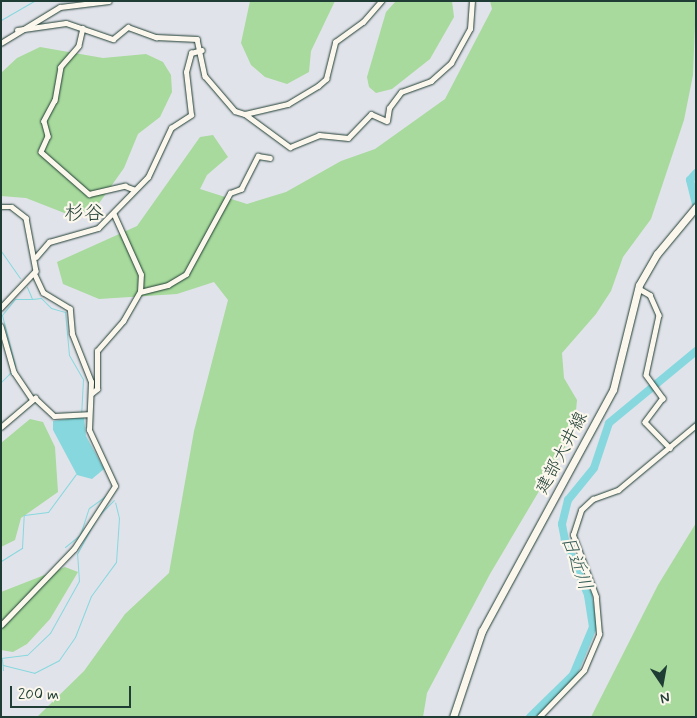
<!DOCTYPE html>
<html>
<head>
<meta charset="utf-8">
<style>
  body { margin:0 }
  #map { position:relative; width:697px; height:718px; overflow:hidden; background:#e1e3ea; font-family:Mynerve,"Klee One",sans-serif }
  div>[style] { position:absolute }
  .green>* { inset:0; background:#a7da9c }
  .water>* { inset:0; background:#87d8de }
  .stream>* { height:1px; margin:-0.5px; padding:0 0.5px; transform-origin:0.5px; border-radius:0.5px; background:#87d8de }
  .river>* { height:8px; margin:-4px; padding:0 4px; transform-origin:4px; border-radius:4px; background:#87d8de }
  .roads { filter:drop-shadow(0 0 1px #1f3d34) drop-shadow(0 0 1px #1f3d34) }
  .street>* { height:4.5px; margin:-2.25px; padding:0 2.25px; transform-origin:2.25px; border-radius:2.25px; background:#fbf7ec }
  .primary>* { height:7px; margin:-3.5px; padding:0 3.5px; transform-origin:3.5px; border-radius:3.5px; background:#fbf7ec }
  span { translate:-50% -50%; white-space:nowrap; text-align:center; line-height:1.15; -webkit-text-stroke:4.5px #fbf7ec; paint-order:stroke }
  .street-label { font-size:18px; color:#1f3d34 }
  .water-label { font-size:19px; color:#345c56; font-style:italic }
  .quarter-label { font-size:20px; color:#1f3d34 }
  .frame { position:absolute; inset:0; border:2px solid #1f3d34; pointer-events:none }
  .north { position:absolute; left:637px; top:658px; width:50px; height:50px; -webkit-text-stroke:4px #fbf7ec; paint-order:stroke; rotate:168deg; font-size:14px; font-weight:700; line-height:20px; text-align:center; color:#1f3d34 }
  .north::after { content:''; display:block; margin:auto; width:18px; height:22px; background:#1f3d34; clip-path:polygon(50% 0,100% 100%,50% 72%,0 100%) }
  .scale { position:absolute; left:10px; top:686px; width:121px; height:22px; box-sizing:border-box; border:2px solid #1f3d34; border-top:0; padding-left:6px; font-size:15px; line-height:18px; white-space:nowrap; color:#1f3d34; -webkit-text-stroke:4px #fbf7ec; paint-order:stroke }
</style>
</head>
<body>
<div id="map">
  <div class="green">
    <i style="clip-path:polygon(250px 1px,335px 1px,311px 51px,309px 72px,287px 84px,265px 77px,251px 65px,241px 43px)"></i>
    <i style="clip-path:polygon(396px 1px,452px 1px,454px 17px,430px 59px,392px 89px,376px 93px,369px 87px,367px 77px,386px 12px)"></i>
    <i style="clip-path:polygon(490px 1px,696px 1px,693px 75px,684px 120px,651px 219px,623px 257px,611px 291px,596px 314px,562px 353px,564px 378px,577px 400px,574px 432px,490px 574px,427px 693px,423px 717px,37px 717px,84px 671px,125px 614px,169px 573px,194px 431px,228px 300px,214px 282px,177px 294px,99px 299px,63px 284px,57px 262px,137px 226px,200px 137px,213px 135px,228px 157px,207px 175px,200px 189px,247px 204px,286px 192px,341px 161px,375px 149px,445px 99px,492px 9px)"></i>
    <i style="clip-path:polygon(40px 47px,103px 58px,146px 54px,163px 62px,171px 75px,172px 92px,160px 117px,138px 134px,124px 168px,95px 209px,72px 216px,26px 198px,1px 196px,1px 73px,17px 58px)"></i>
    <i style="clip-path:polygon(30px 419px,43px 422px,55px 447px,58px 492px,21px 518px,15px 540px,1px 547px,1px 443px)"></i>
    <i style="clip-path:polygon(696px 523px,696px 717px,591px 717px,658px 585px)"></i>
    <i style="clip-path:polygon(65px 567px,78px 572px,50px 619px,27px 644px,13px 652px,1px 650px,1px 592px)"></i>
  </div>
  <div class="water">
    <i style="clip-path:polygon(84px 417px,86px 436px,104px 469px,92px 479px,77px 475px,53px 430px,53px 421px)"></i>
  </div>
  <div class="stream">
    <i style="left:1px;top:20px;width:38px;rotate:-30deg"></i>
    <i style="left:1px;top:251px;width:33px;rotate:55deg"></i>
    <i style="left:27px;top:287px;width:13px;rotate:67deg"></i>
    <i style="left:32px;top:299px;width:9px;rotate:-6deg"></i>
    <i style="left:41px;top:298px;width:14px;rotate:45deg"></i>
    <i style="left:51px;top:308px;width:15px;rotate:16deg"></i>
    <i style="left:65px;top:312px;width:43px;rotate:84.7deg"></i>
    <i style="left:69px;top:355px;width:28px;rotate:60deg"></i>
    <i style="left:83px;top:379px;width:33px;rotate:93deg"></i>
    <i style="left:15px;top:366px;width:53px;rotate:-104.3deg"></i>
    <i style="left:2px;top:315px;width:21px;rotate:-51deg"></i>
    <i style="left:15px;top:299px;width:16px"></i>
    <i style="left:1px;top:382px;width:14px;rotate:-45deg"></i>
    <i style="left:99px;top:515px;width:21px;rotate:-45deg"></i>
    <i style="left:65px;top:547px;width:19px;rotate:-39deg"></i>
    <i style="left:80px;top:535px;width:28px;rotate:-72deg"></i>
    <i style="left:89px;top:508px;width:22px;rotate:-36deg"></i>
    <i style="left:1px;top:561px;width:25px;rotate:-32deg"></i>
    <i style="left:22px;top:548px;width:33px;rotate:-87deg"></i>
    <i style="left:24px;top:515px;width:24px;rotate:-7deg"></i>
    <i style="left:48px;top:512px;width:47px;rotate:-53.6deg"></i>
    <i style="left:1px;top:658px;width:26px;rotate:-7deg"></i>
    <i style="left:27px;top:655px;width:32px;rotate:-44deg"></i>
    <i style="left:50px;top:633px;width:60px;rotate:-60.9deg"></i>
    <i style="left:79px;top:581px;width:27px;rotate:-94deg"></i>
    <i style="left:77px;top:554px;width:38px;rotate:-62deg"></i>
    <i style="left:2px;top:659px;width:11px;rotate:85deg"></i>
    <i style="left:3px;top:665px;width:32px;rotate:14deg"></i>
    <i style="left:34px;top:673px;width:28px;rotate:-27deg"></i>
    <i style="left:59px;top:660px;width:28px;rotate:-55deg"></i>
    <i style="left:75px;top:637px;width:44px;rotate:-68.7deg"></i>
    <i style="left:91px;top:596px;width:42px;rotate:-53.7deg"></i>
    <i style="left:116px;top:562px;width:44px;rotate:-86.1deg"></i>
    <i style="left:119px;top:518px;width:16px;rotate:-104deg"></i>
  </div>
  <div class="river">
    <i style="left:696px;top:173px;width:9px;rotate:131deg"></i>
    <i style="left:690px;top:180px;width:25px;rotate:76deg"></i>
    <i style="left:530px;top:717px;width:60px;rotate:-44.3deg"></i>
    <i style="left:573px;top:675px;width:52px;rotate:-67.4deg"></i>
    <i style="left:593px;top:627px;width:32px;rotate:-99deg"></i>
    <i style="left:588px;top:595px;width:60px;rotate:-112.7deg"></i>
    <i style="left:565px;top:540px;width:16px;rotate:-101deg"></i>
    <i style="left:562px;top:524px;width:25px;rotate:-76deg"></i>
    <i style="left:568px;top:500px;width:41px;rotate:-50.9deg"></i>
    <i style="left:594px;top:468px;width:47px;rotate:-71.6deg"></i>
    <i style="left:609px;top:423px;width:113px;rotate:-39.6deg"></i>
  </div>
  <div class="roads">
    <div class="street">
      <i style="left:83px;top:28px;width:18px;rotate:103deg"></i>
      <i style="left:79px;top:46px;width:28px;rotate:131deg"></i>
      <i style="left:61px;top:67px;width:34px;rotate:100deg"></i>
      <i style="left:55px;top:100px;width:24px;rotate:118deg"></i>
      <i style="left:44px;top:121px;width:16px;rotate:75deg"></i>
      <i style="left:48px;top:136px;width:17px;rotate:114deg"></i>
      <i style="left:41px;top:152px;width:64px;rotate:41.2deg"></i>
      <i style="left:89px;top:194px;width:37px;rotate:-13deg"></i>
      <i style="left:125px;top:186px;width:9px;rotate:21deg"></i>
      <i style="left:17px;top:30px;width:49px;rotate:-8.1deg"></i>
      <i style="left:66px;top:23px;width:50px;rotate:18.8deg"></i>
      <i style="left:113px;top:39px;width:19px;rotate:-39deg"></i>
      <i style="left:128px;top:27px;width:30px;rotate:20deg"></i>
      <i style="left:156px;top:37px;width:41px;rotate:2.8deg"></i>
      <i style="left:197px;top:39px;width:38px;rotate:78deg"></i>
      <i style="left:205px;top:76px;width:46px;rotate:49.4deg"></i>
      <i style="left:235px;top:111px;width:10px;rotate:17deg"></i>
      <i style="left:245px;top:114px;width:44px;rotate:-13.1deg"></i>
      <i style="left:288px;top:104px;width:35px;rotate:-31deg"></i>
      <i style="left:318px;top:86px;width:11px;rotate:-41deg"></i>
      <i style="left:326px;top:79px;width:38px;rotate:-76deg"></i>
      <i style="left:335px;top:42px;width:34px;rotate:-36deg"></i>
      <i style="left:363px;top:22px;width:28px;rotate:-49deg"></i>
      <i style="left:1px;top:43px;width:69px;rotate:-31.4deg"></i>
      <i style="left:60px;top:7px;width:49px;rotate:-7deg"></i>
      <i style="left:245px;top:114px;width:56px;rotate:36.3deg"></i>
      <i style="left:290px;top:147px;width:31px;rotate:-22deg"></i>
      <i style="left:319px;top:135px;width:29px;rotate:6deg"></i>
      <i style="left:348px;top:138px;width:33px;rotate:-46deg"></i>
      <i style="left:371px;top:114px;width:17px;rotate:24deg"></i>
      <i style="left:387px;top:121px;width:13px;rotate:-81deg"></i>
      <i style="left:389px;top:108px;width:20px;rotate:-53deg"></i>
      <i style="left:401px;top:92px;width:32px;rotate:-20deg"></i>
      <i style="left:431px;top:81px;width:27px;rotate:-42deg"></i>
      <i style="left:451px;top:63px;width:39px;rotate:-61deg"></i>
      <i style="left:470px;top:29px;width:28px;rotate:-86deg"></i>
      <i style="left:1px;top:207px;width:11px"></i>
      <i style="left:12px;top:207px;width:18px;rotate:38deg"></i>
      <i style="left:26px;top:218px;width:54px;rotate:79.3deg"></i>
      <i style="left:36px;top:271px;width:51px;rotate:133.4deg"></i>
      <i style="left:36px;top:257px;width:20px;rotate:-49deg"></i>
      <i style="left:49px;top:242px;width:51px;rotate:-15.9deg"></i>
      <i style="left:98px;top:228px;width:71px;rotate:-45.6deg"></i>
      <i style="left:148px;top:177px;width:54px;rotate:-64.9deg"></i>
      <i style="left:171px;top:128px;width:24px;rotate:-33deg"></i>
      <i style="left:191px;top:115px;width:43px;rotate:-96.6deg"></i>
      <i style="left:186px;top:72px;width:20px;rotate:-75deg"></i>
      <i style="left:191px;top:53px;width:11px;rotate:-15deg"></i>
      <i style="left:638px;top:288px;width:14px;rotate:30deg"></i>
      <i style="left:650px;top:295px;width:22px;rotate:66deg"></i>
      <i style="left:659px;top:315px;width:61px;rotate:102.2deg"></i>
      <i style="left:646px;top:375px;width:29px;rotate:54deg"></i>
      <i style="left:663px;top:398px;width:30px;rotate:127deg"></i>
      <i style="left:645px;top:422px;width:36px;rotate:46deg"></i>
      <i style="left:140px;top:292px;width:29px;rotate:-14deg"></i>
      <i style="left:168px;top:285px;width:21px;rotate:-31deg"></i>
      <i style="left:186px;top:274px;width:92px;rotate:-61.5deg"></i>
      <i style="left:230px;top:193px;width:12px;rotate:-20deg"></i>
      <i style="left:241px;top:189px;width:37px;rotate:-63deg"></i>
      <i style="left:258px;top:156px;width:12px;rotate:9deg"></i>
      <i style="left:1px;top:326px;width:48px;rotate:74.2deg"></i>
      <i style="left:14px;top:372px;width:32px;rotate:56deg"></i>
      <i style="left:91px;top:394px;width:8px;rotate:-40deg"></i>
      <i style="left:97px;top:389px;width:38px;rotate:-90deg"></i>
      <i style="left:97px;top:351px;width:40px;rotate:-49deg"></i>
      <i style="left:123px;top:321px;width:34px;rotate:-60deg"></i>
      <i style="left:140px;top:292px;width:17px;rotate:-87deg"></i>
      <i style="left:141px;top:275px;width:66px;rotate:-114.2deg"></i>
      <i style="left:1px;top:427px;width:45px;rotate:-40.5deg"></i>
      <i style="left:35px;top:398px;width:26px;rotate:43deg"></i>
      <i style="left:54px;top:416px;width:33px;rotate:-3deg"></i>
      <i style="left:1px;top:625px;width:105px;rotate:-46.2deg"></i>
      <i style="left:74px;top:549px;width:75px;rotate:-56.9deg"></i>
      <i style="left:115px;top:486px;width:62px;rotate:-114.9deg"></i>
      <i style="left:89px;top:430px;width:48px;rotate:-87.6deg"></i>
      <i style="left:91px;top:382px;width:52px;rotate:-111.6deg"></i>
      <i style="left:72px;top:334px;width:25px;rotate:-95deg"></i>
      <i style="left:70px;top:309px;width:31px;rotate:-149deg"></i>
      <i style="left:43px;top:293px;width:19px;rotate:-115deg"></i>
      <i style="left:539px;top:717px;width:65px;rotate:-46.2deg"></i>
      <i style="left:584px;top:670px;width:39px;rotate:-67deg"></i>
      <i style="left:599px;top:634px;width:37px;rotate:-95deg"></i>
      <i style="left:596px;top:597px;width:66px;rotate:-110.4deg"></i>
      <i style="left:573px;top:535px;width:26px;rotate:-72deg"></i>
      <i style="left:581px;top:510px;width:16px;rotate:-43deg"></i>
      <i style="left:593px;top:499px;width:27px;rotate:-20deg"></i>
      <i style="left:618px;top:490px;width:102px;rotate:-39.8deg"></i>
    </div>
    <div class="primary">
      <i style="left:453px;top:717px;width:91px;rotate:-71.4deg"></i>
      <i style="left:482px;top:631px;width:274px;rotate:-61.5deg"></i>
      <i style="left:613px;top:390px;width:108px;rotate:-76.1deg"></i>
      <i style="left:639px;top:285px;width:36px;rotate:-60deg"></i>
      <i style="left:657px;top:254px;width:61px;rotate:-50.3deg"></i>
    </div>
  </div>
  <div class="street-label">
    <span style="left:562px;top:453px;rotate:-62deg">建部大井線</span>
  </div>
  <div class="water-label">
    <span style="left:576px;top:563px;rotate:70deg">日近川</span>
  </div>
  <div class="quarter-label">
    <span style="left:84px;top:213px">杉谷</span>
  </div>
  <div class="frame"></div>
  <div class="north">N</div>
  <div class="scale">200 m</div>
</div>
</body>
</html>
